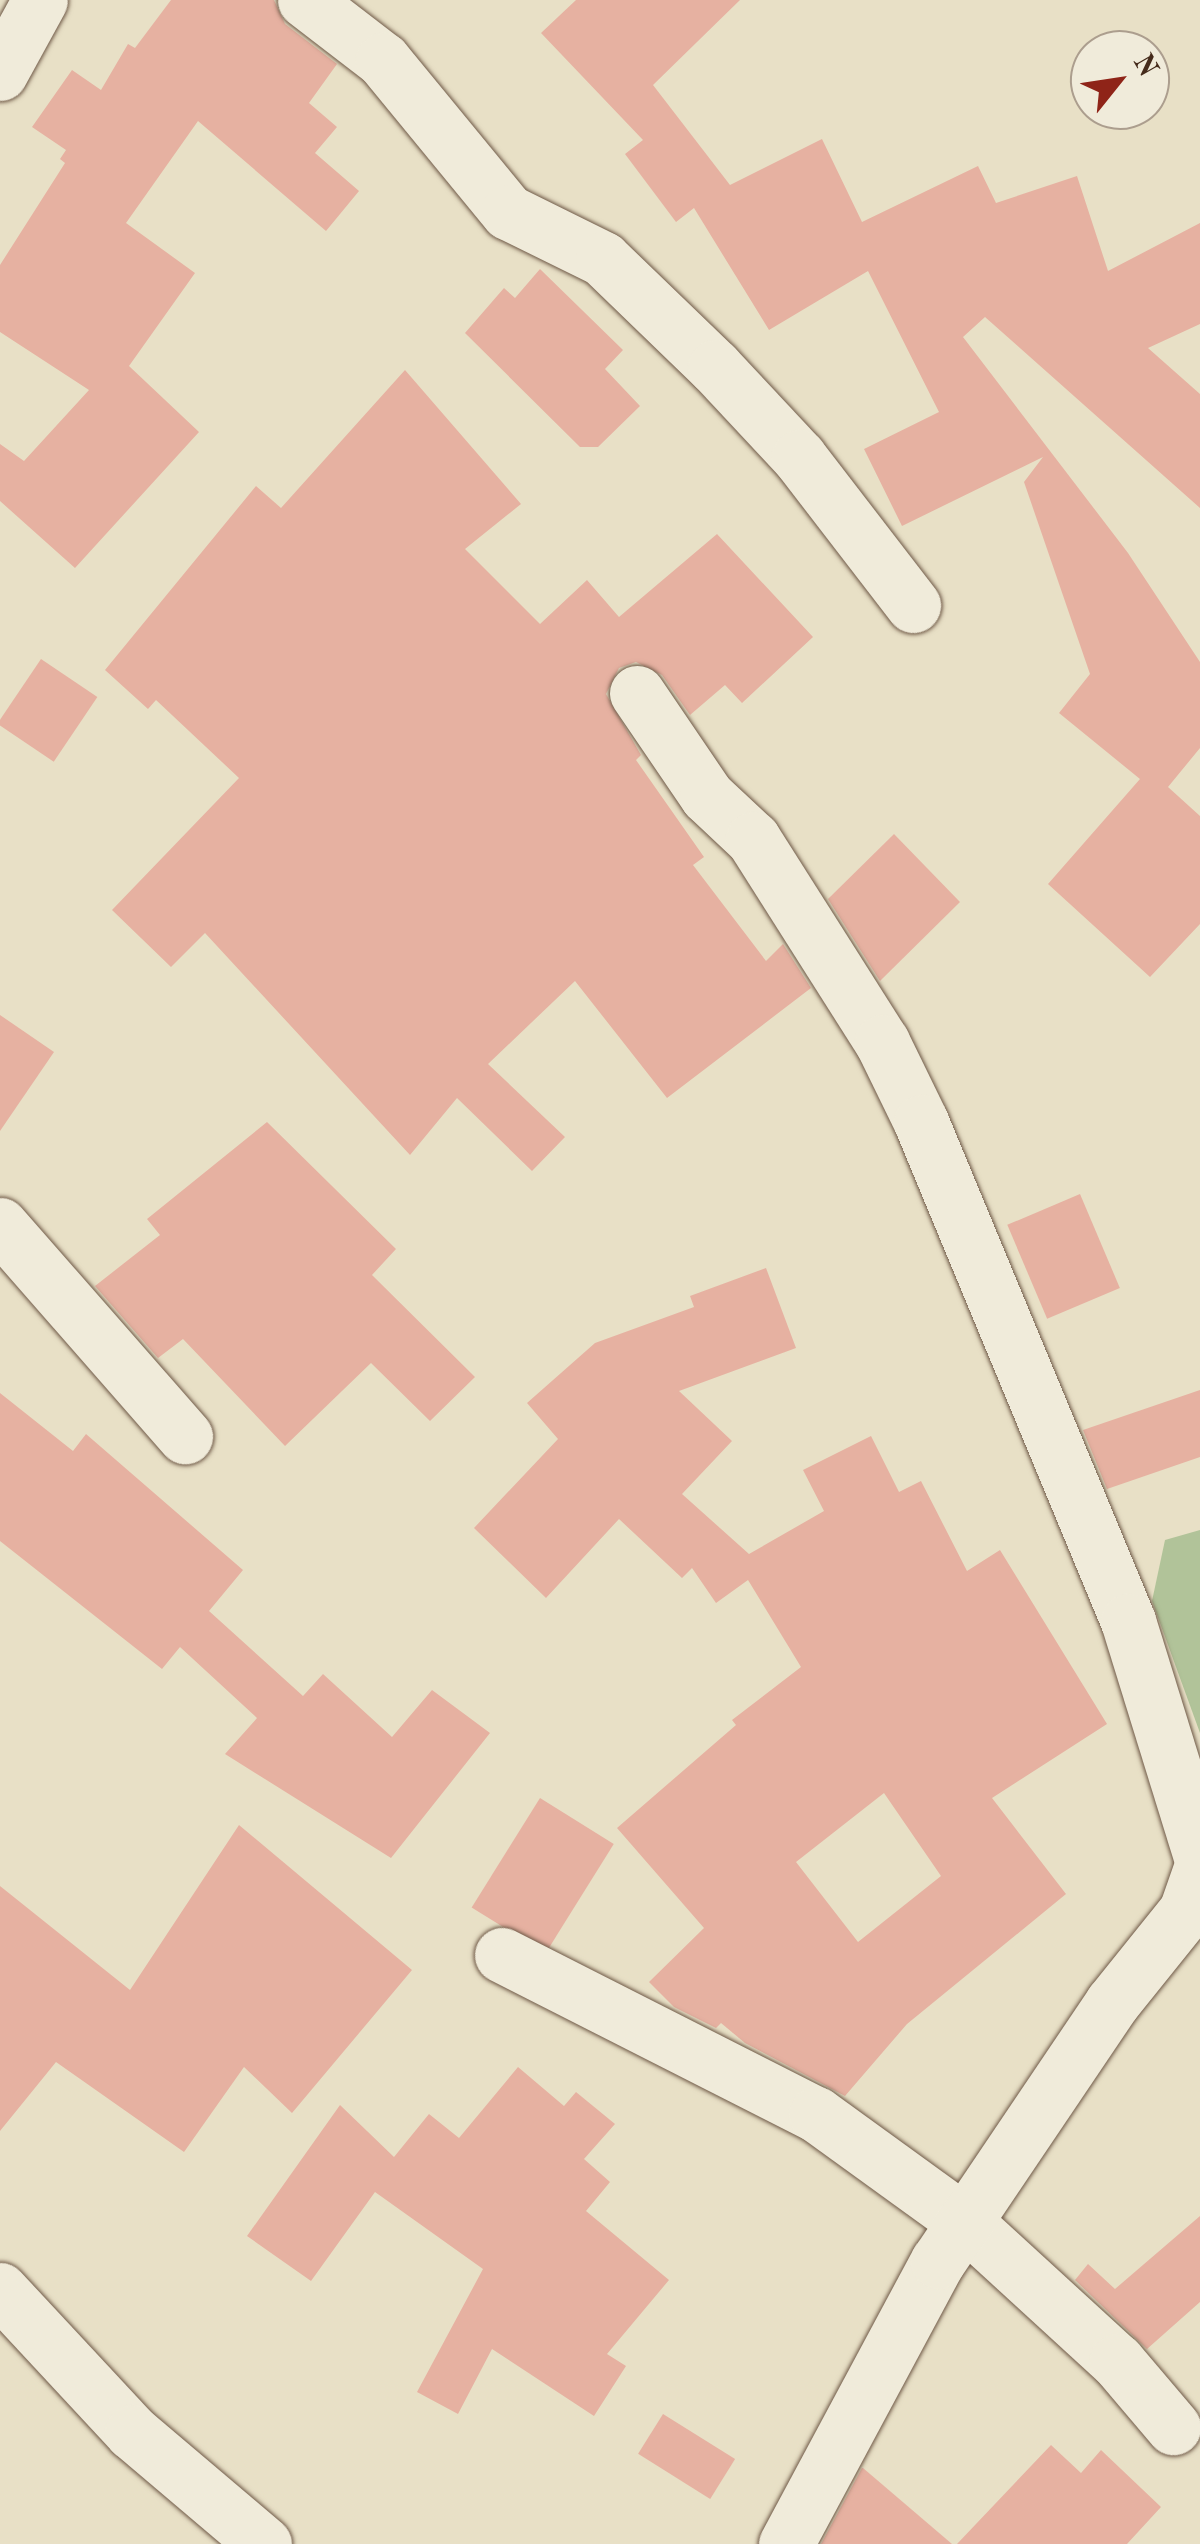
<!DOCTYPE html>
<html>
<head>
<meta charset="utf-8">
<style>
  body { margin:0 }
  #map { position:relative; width:1200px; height:2544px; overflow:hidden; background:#e8e0c6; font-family:"Old Standard TT",serif }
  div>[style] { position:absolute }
  .green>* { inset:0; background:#b1c399 }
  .building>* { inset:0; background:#e6b1a1; transform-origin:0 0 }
  .roads { filter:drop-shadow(0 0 2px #6e5846) drop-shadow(0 0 2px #6e5846) }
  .minor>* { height:55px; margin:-27.5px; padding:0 27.5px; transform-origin:27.5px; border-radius:27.5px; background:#f0ebda }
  span { translate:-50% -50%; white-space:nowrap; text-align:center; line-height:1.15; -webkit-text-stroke:8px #f0ebda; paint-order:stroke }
  .north { position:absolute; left:1070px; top:30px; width:100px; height:100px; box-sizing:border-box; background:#f0ebda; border:2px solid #ac9e8e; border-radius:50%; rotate:60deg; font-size:28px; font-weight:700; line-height:40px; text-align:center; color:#452b1b }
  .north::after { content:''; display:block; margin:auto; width:35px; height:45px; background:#8f2418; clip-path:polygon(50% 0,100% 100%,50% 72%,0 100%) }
</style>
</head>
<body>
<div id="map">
  <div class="green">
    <i style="clip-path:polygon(1200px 1530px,1200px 1733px,1152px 1601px,1165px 1540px)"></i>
  </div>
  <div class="building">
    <i style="clip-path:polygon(171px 0,274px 0,285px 24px,337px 64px,309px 103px,337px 127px,315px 153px,359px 191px,326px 231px,198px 121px,126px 223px,195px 273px,129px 366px,199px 432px,75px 568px,0 501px,0 444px,24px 461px,89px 390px,0 332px,0 265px,65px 163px,60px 159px,66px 150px,32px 127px,72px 70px,101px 90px,128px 44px,135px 48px)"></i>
    <i style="clip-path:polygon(576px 0,740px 0,653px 85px,730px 185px,822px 139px,862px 222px,978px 166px,996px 203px,1077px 176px,1108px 271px,1200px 223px,1200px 324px,1148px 348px,1200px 394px,1200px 508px,985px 317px,963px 337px,1128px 553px,1200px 662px,1200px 748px,1168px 787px,1200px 816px,1200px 924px,1150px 977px,1048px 884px,1140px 779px,1059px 713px,1090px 674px,1024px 482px,1043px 457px,902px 526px,864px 449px,939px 412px,868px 271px,769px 330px,694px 208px,676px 222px,625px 154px,643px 140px,541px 33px)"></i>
    <i style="clip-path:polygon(540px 269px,623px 350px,605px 369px,640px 406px,598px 447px,580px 447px,465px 333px,504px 288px,515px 298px)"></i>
    <i style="clip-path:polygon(405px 370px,521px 504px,465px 549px,540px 624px,587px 580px,619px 617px,717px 534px,813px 637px,742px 703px,725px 685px,690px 715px,662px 675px,636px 662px,619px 668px,606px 694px,641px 755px,636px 760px,704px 857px,693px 865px,766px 961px,783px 944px,811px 988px,667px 1098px,575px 981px,488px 1064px,565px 1137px,532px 1171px,457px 1098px,410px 1155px,205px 933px,171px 967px,112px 910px,239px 778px,156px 700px,148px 709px,105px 670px,256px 486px,281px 508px)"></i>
    <i style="left:41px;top:659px;width:68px;height:78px;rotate:34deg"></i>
    <i style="clip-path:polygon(894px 834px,960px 902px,880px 981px,828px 899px)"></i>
    <i style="clip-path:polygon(0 1015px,54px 1052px,0 1131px)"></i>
    <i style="clip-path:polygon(267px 1122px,396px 1249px,372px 1275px,475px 1377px,430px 1421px,371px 1363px,285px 1446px,183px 1339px,158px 1358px,95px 1286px,160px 1235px,147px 1219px)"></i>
    <i style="left:1080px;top:1194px;width:102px;height:79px;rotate:67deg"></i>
    <i style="clip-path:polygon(evenodd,766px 1268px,796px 1348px,679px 1391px,732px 1441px,682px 1494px,749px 1554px,824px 1511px,803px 1470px,871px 1436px,899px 1492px,921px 1481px,967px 1571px,1000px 1550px,1107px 1724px,992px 1798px,1066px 1894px,907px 2024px,845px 2096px,745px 2043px,721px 2023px,716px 2028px,674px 2007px,649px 1982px,704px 1928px,617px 1828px,736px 1725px,732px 1720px,801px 1667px,748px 1580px,716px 1603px,692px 1568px,682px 1578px,619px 1519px,546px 1598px,474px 1528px,558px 1439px,527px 1403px,595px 1343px,694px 1307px,690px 1296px,766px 1268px,884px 1793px,941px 1876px,858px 1942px,796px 1862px,884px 1793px)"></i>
    <i style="clip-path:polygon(1200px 1390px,1200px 1457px,1107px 1489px,1083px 1430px)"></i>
    <i style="clip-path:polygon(0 1393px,73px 1451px,86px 1434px,243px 1570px,209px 1611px,303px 1696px,323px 1674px,392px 1737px,432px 1690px,490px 1733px,391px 1858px,225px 1754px,257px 1718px,180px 1647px,162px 1669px,0 1541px)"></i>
    <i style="left:540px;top:1798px;width:87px;height:129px;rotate:32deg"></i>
    <i style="clip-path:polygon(239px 1825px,412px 1970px,292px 2113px,244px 2067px,184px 2152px,56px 2062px,0 2131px,0 1886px,130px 1990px)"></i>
    <i style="clip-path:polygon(518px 2067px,564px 2106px,576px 2092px,615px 2124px,584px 2159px,610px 2182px,586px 2211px,669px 2280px,607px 2354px,626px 2366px,594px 2416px,492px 2349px,458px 2414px,417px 2392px,483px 2269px,375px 2192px,311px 2281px,247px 2236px,340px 2105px,394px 2157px,429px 2114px,459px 2138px)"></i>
    <i style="clip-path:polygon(1200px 2216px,1200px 2302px,1147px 2349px,1075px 2280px,1088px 2264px,1115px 2289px)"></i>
    <i style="left:663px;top:2414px;width:85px;height:47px;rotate:32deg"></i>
    <i style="clip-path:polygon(1051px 2445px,1081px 2473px,1101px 2450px,1161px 2507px,1127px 2544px,957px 2544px)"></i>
    <i style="clip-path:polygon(862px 2468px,863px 2468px,952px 2544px,821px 2544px)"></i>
  </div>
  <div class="roads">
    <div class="minor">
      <i style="left:305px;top:0;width:98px;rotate:37.6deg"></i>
      <i style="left:383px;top:60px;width:197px;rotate:50.6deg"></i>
      <i style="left:508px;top:212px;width:106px;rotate:26.3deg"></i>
      <i style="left:603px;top:259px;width:156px;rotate:44deg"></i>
      <i style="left:715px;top:367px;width:123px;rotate:47deg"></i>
      <i style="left:799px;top:457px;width:187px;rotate:52.4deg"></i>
      <i style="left:0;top:73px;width:83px;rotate:-61.3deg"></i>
      <i style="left:637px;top:693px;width:125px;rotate:55.8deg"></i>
      <i style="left:707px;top:796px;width:63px;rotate:43.1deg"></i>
      <i style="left:753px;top:839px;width:241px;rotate:57.6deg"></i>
      <i style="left:882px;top:1042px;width:89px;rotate:64deg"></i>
      <i style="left:921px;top:1122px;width:540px;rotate:67.47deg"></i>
      <i style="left:1128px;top:1621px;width:244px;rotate:72.8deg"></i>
      <i style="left:0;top:1225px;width:281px;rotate:48.8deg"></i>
      <i style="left:502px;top:1955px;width:352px;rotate:26.9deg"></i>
      <i style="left:816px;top:2114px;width:183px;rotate:35.9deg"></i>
      <i style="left:964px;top:2221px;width:207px;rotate:42.5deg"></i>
      <i style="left:1117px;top:2361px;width:87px;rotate:49.7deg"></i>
      <i style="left:0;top:2290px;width:194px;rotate:47.1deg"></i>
      <i style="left:132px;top:2432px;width:173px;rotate:40.3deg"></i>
      <i style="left:786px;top:2544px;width:321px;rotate:-61.8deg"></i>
      <i style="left:938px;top:2261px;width:311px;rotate:-56deg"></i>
      <i style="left:1112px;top:2003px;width:118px;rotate:-51.2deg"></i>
      <i style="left:1186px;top:1911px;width:42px;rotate:-70.7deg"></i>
    </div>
  </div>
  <div class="north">N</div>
</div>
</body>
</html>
